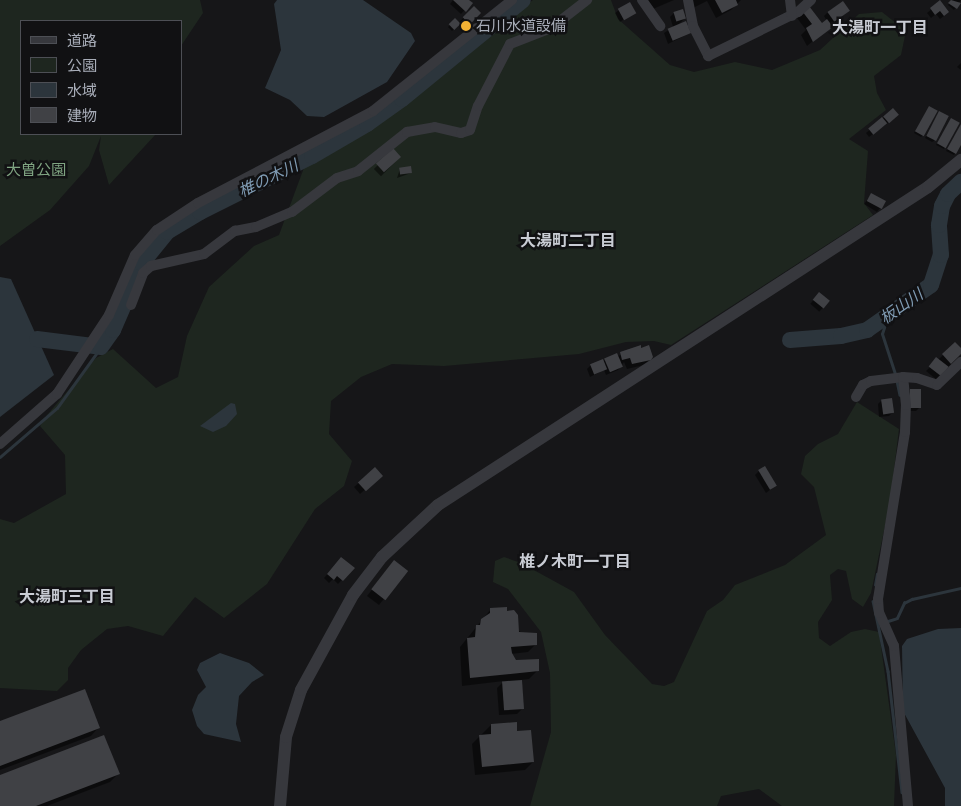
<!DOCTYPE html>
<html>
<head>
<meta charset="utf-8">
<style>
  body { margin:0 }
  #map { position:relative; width:961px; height:806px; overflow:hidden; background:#161618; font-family:"Archivo Narrow","Noto Sans JP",sans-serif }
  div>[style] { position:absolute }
  .green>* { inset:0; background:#1e261f }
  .water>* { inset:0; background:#2c353c }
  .shadow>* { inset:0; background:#0007; transform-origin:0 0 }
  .stream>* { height:2.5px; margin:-1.25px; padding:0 1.25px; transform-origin:1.25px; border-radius:1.25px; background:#2c353c }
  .river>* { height:16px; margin:-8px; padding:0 8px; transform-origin:8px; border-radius:8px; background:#2c353c }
  .building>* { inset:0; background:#404145; transform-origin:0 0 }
  .minor>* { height:10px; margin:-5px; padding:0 5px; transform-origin:5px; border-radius:5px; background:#37383d }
  .tertiary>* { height:12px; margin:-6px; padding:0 6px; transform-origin:6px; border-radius:6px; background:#37383d }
  .dots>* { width:14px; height:14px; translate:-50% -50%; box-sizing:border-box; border:2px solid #111113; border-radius:50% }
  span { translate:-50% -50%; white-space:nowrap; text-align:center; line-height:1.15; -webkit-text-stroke:5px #111113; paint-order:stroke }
  .poi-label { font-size:15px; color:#a8adb8 }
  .left { translate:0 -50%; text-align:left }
  .park-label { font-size:15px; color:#7fa381 }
  .neighbourhood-label { font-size:16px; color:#c9ccd4; font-weight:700 }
  .water-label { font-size:16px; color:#7f9bb3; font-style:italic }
  .legend { position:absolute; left:20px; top:20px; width:162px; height:115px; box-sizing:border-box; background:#111113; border:1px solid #4d4f55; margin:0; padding:6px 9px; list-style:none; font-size:15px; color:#a8adb8 }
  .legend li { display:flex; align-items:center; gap:10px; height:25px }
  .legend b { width:25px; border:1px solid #4d4f55 }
</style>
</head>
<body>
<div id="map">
  <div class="green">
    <i style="clip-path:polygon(0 0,200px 0,203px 13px,181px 46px,181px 21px,21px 21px,21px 134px,156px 134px,109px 185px,99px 150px,101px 136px,89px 166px,50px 210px,0 246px)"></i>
    <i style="clip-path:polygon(533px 0,611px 0,618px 19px,670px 65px,694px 72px,735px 62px,772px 70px,820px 50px,859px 14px,882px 12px,906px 31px,901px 55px,874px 76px,877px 93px,886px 110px,849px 139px,868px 151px,864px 203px,873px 215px,671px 345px,654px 341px,626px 342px,579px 354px,444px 366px,392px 364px,361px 377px,331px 401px,329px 434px,352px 461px,344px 486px,315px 509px,267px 584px,224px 618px,195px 597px,163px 636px,128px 626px,107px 629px,81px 650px,68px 668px,68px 680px,57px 691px,0 688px,0 519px,14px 523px,66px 494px,65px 455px,40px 426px,47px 415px,96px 358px,113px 349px,156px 388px,178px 377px,187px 336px,209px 287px,254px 246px,279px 235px,305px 165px,411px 97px,503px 20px)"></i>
    <i style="clip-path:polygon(857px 402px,899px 429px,890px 502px,871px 593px,863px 607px,852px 599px,846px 571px,838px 569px,830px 575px,832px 600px,818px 622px,819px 638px,830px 646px,851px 632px,865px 629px,879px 632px,896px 755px,894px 806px,782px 806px,759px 789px,721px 796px,717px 806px,530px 806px,551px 732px,550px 673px,541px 632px,508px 589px,493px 582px,495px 561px,504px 557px,521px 563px,574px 592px,605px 635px,652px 684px,664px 686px,674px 682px,707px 611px,723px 600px,735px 585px,785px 565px,826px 535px,814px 487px,801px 474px,805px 456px,818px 444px,838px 434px)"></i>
  </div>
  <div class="water">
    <i style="clip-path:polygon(277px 0,363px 0,411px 33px,415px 41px,387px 82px,324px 117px,307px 116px,290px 100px,265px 88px,281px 50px,274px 4px)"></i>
    <i style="clip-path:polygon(0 277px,11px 279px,54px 375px,0 417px)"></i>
    <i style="clip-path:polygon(231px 403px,235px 404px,237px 414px,226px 426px,213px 432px,200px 426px)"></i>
    <i style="clip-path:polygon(961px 628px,961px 806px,945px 806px,945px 788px,903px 711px,902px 646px,907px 639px,938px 629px)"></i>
    <i style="clip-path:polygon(220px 653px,249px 663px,264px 675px,252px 682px,239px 696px,236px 724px,241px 742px,204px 734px,197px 726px,192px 710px,198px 695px,206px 687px,197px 670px,200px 663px)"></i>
  </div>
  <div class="shadow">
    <i style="clip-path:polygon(453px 0,468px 0,471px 3px,461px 14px,450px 4px)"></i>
    <i style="clip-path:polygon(648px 0,674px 0,653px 9px)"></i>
    <i style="clip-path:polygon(689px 0,741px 0,731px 10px,716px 18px,707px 1px,693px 8px)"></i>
    <i style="clip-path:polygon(952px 0,961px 0,954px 10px,948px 5px)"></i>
    <i style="clip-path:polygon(940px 2px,944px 16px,940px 19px,936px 14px,931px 18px,927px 13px)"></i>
    <i style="clip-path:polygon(474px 8px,480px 13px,465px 27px,461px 23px,452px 31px,448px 27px,455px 20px,458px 23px)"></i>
    <i style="clip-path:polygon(619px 10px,634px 12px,620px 22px,615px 13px)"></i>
    <i style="clip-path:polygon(803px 12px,822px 24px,827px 21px,824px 16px,828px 12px,845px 14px,807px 46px,801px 35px,806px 30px,797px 18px)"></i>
    <i style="clip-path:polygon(674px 13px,685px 18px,678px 25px,690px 33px,668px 44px,664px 33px,673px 27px,670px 17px)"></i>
    <i style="clip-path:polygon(961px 63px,961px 70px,957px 67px)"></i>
    <i style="clip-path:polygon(929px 107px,923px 135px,921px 137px,914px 133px)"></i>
    <i style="clip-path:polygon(893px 110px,898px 115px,869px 137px,866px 133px)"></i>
    <i style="clip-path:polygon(938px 114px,934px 141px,932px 142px,925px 138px)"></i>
    <i style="clip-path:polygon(950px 121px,945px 147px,944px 149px,936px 145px)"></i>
    <i style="clip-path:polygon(961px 125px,961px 143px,954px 155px,946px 151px)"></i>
    <i style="left:393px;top:150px;width:10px;height:27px;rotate:45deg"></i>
    <i style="clip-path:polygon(400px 169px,411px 173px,397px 178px)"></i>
    <i style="clip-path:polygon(871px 195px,880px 208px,877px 212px,864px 204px)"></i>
    <i style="left:819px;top:294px;width:12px;height:13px;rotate:42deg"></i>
    <i style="clip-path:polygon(955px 344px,961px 353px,937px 380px,926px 371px)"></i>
    <i style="clip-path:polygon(648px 346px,650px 359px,644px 365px,627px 369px,624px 362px,618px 370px,606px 375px,604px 370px,590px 377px,587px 369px,591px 365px)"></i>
    <i style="clip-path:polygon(911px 390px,920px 407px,916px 411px,907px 411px,907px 394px)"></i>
    <i style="clip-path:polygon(881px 401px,893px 412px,889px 416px,879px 417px,878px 404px)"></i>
    <i style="clip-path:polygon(375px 469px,377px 479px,360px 494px,354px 487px)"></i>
    <i style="clip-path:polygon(759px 471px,775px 486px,766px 493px,755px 475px)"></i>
    <i style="clip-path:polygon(338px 562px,353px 568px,338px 584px,333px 579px,329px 583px,324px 578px)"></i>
    <i style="clip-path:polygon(389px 568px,406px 571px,379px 605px,367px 596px)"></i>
    <i style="clip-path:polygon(491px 609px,536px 644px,528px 652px,511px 654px,515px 661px,537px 671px,529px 679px,521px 680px,523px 708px,517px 714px,499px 715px,497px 688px,504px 681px,462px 686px,460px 647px)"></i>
    <i style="clip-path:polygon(0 722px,98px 728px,91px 736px,0 770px)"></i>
    <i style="clip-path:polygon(491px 725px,516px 732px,533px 762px,525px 770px,475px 775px,472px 744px)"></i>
    <i style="clip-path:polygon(118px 774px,110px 782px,47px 806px,0 806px,0 776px)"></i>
  </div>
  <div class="stream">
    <i style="left:895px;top:374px;width:42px;rotate:-108deg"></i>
    <i style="left:882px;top:334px;width:16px;rotate:-72deg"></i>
    <i style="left:887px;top:319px;width:18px;rotate:-41deg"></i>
    <i style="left:897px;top:381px;width:14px;rotate:78deg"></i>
    <i style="left:0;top:457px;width:75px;rotate:-40.7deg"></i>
    <i style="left:57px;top:408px;width:75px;rotate:-54.2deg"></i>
    <i style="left:875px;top:585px;width:11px;rotate:-80deg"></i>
    <i style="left:873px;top:601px;width:72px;rotate:77.9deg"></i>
    <i style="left:888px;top:671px;width:122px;rotate:83.4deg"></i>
    <i style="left:888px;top:621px;width:9px;rotate:-18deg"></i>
    <i style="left:897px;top:618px;width:17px;rotate:-65deg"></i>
    <i style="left:904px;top:603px;width:9px;rotate:-27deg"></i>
    <i style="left:912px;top:599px;width:50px;rotate:-12.7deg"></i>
  </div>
  <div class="river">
    <i style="left:37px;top:339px;width:64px;rotate:7.1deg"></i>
    <i style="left:101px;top:347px;width:21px;rotate:-55deg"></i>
    <i style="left:113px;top:330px;width:73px;rotate:-66.6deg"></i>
    <i style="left:142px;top:263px;width:40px;rotate:-51deg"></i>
    <i style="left:167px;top:232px;width:39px;rotate:-31deg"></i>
    <i style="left:200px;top:212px;width:125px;rotate:-26.6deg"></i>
    <i style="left:312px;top:156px;width:64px;rotate:-30.2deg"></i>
    <i style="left:367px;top:124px;width:43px;rotate:-35.5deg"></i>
    <i style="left:402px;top:99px;width:156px;rotate:-39.3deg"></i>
    <i style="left:790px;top:340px;width:51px;rotate:-4.5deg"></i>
    <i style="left:841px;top:336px;width:27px;rotate:-13deg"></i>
    <i style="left:867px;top:330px;width:78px;rotate:-35.1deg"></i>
    <i style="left:931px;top:285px;width:32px;rotate:-72deg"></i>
    <i style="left:941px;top:255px;width:30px;rotate:-94deg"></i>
    <i style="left:939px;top:225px;width:19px;rotate:-81deg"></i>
    <i style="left:942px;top:206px;width:13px;rotate:-63deg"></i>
    <i style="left:948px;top:194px;width:18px;rotate:-43deg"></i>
  </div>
  <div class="building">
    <i style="clip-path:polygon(453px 0,469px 0,473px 3px,466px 12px)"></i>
    <i style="clip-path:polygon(715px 0,736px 0,738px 5px,722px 13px)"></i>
    <i style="clip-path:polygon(940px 0,949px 12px,944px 16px,940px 11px,935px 15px,930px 8px)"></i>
    <i style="clip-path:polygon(951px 0,961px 3px,957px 9px,948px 3px)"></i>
    <i style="left:843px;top:1px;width:12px;height:19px;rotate:55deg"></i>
    <i style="left:630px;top:2px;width:13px;height:14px;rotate:61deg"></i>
    <i style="left:474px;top:6px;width:10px;height:16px;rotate:45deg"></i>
    <i style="clip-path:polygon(809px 6px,822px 23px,827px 19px,833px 27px,813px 42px,806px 28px,812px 24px,802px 11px)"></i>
    <i style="left:683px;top:9px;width:10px;height:10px;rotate:73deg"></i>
    <i style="left:455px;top:18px;width:8px;height:9px;rotate:45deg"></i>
    <i style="left:686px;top:21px;width:13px;height:20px;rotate:67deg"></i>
    <i style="left:929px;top:106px;width:10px;height:29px;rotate:29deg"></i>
    <i style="left:893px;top:108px;width:9px;height:13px;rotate:49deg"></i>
    <i style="left:939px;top:111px;width:11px;height:28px;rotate:27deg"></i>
    <i style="left:882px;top:117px;width:8px;height:18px;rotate:50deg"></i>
    <i style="left:951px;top:118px;width:10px;height:29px;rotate:29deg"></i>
    <i style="clip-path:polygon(961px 124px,961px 145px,956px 154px,947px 149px)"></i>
    <i style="left:393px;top:148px;width:12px;height:23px;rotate:48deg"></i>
    <i style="left:411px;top:166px;width:7px;height:12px;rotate:82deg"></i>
    <i style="left:871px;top:193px;width:17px;height:9px;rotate:28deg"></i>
    <i style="left:819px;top:292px;width:14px;height:10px;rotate:39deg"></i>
    <i style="clip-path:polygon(955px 342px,961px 348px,961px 354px,951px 364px,942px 354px)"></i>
    <i style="clip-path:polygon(641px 345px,641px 348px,649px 345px,653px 357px,651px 360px,632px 364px,630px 358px,622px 360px,620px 352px)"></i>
    <i style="left:617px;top:353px;width:15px;height:14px;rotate:67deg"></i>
    <i style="left:936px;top:357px;width:16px;height:12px;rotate:38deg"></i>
    <i style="left:603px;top:359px;width:11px;height:14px;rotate:68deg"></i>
    <i style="left:910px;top:389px;width:11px;height:19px"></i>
    <i style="left:892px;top:398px;width:15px;height:11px;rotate:82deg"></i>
    <i style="left:765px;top:466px;width:23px;height:8px;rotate:59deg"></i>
    <i style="left:375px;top:467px;width:12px;height:23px;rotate:48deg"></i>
    <i style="clip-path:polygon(341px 557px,355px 568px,343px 581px,337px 576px,334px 580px,327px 574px)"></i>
    <i style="left:394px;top:560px;width:18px;height:37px;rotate:38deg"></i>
    <i style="clip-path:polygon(507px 607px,507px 611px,514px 610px,518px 615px,519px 632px,537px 633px,537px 645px,511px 647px,512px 653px,516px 660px,539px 659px,539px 671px,470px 678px,467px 638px,475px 637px,476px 625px,480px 625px,481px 619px,490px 613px,490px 608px)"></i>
    <i style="left:522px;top:680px;width:29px;height:20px;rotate:86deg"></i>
    <i style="clip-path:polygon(85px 689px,100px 728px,0 766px,0 721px)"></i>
    <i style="clip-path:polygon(517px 722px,517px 731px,531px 730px,534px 762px,482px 767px,479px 735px,491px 734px,491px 724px)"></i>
    <i style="clip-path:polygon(104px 735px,120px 774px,36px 806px,0 806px,0 775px)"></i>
  </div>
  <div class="minor">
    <i style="left:642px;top:0;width:32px;rotate:55deg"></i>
    <i style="left:688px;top:0;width:26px;rotate:79deg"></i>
    <i style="left:693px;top:26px;width:34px;rotate:63deg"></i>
    <i style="left:708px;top:56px;width:100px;rotate:-26.1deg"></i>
    <i style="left:798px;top:12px;width:18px;rotate:-43deg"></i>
    <i style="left:790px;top:0;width:16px;rotate:83deg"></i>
    <i style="left:131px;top:305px;width:34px;rotate:-69deg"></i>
    <i style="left:143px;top:273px;width:11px;rotate:-41deg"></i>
    <i style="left:151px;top:266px;width:54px;rotate:-12.8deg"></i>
    <i style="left:204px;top:254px;width:39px;rotate:-37deg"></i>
    <i style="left:235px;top:231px;width:21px;rotate:-11deg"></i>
    <i style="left:256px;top:227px;width:39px;rotate:-23deg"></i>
    <i style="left:292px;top:212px;width:56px;rotate:-37.1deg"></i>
    <i style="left:337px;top:178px;width:22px;rotate:-18deg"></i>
    <i style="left:358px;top:171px;width:63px;rotate:-38.5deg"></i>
    <i style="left:407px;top:132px;width:28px;rotate:-10deg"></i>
    <i style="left:435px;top:127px;width:27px;rotate:13deg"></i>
    <i style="left:461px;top:133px;width:9px;rotate:-18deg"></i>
    <i style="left:470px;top:130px;width:25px;rotate:-72deg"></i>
    <i style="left:478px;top:106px;width:70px;rotate:-62.7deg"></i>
    <i style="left:510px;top:44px;width:44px;rotate:-21.3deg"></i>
    <i style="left:551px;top:28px;width:46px;rotate:-37.9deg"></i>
    <i style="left:856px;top:397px;width:14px;rotate:-60deg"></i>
    <i style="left:863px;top:385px;width:9px;rotate:-27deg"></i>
    <i style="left:871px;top:381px;width:32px;rotate:-7deg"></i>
    <i style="left:0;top:444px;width:76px;rotate:-41.3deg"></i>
    <i style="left:57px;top:394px;width:95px;rotate:-56.6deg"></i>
    <i style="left:109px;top:315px;width:65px;rotate:-66.6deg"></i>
    <i style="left:135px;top:255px;width:33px;rotate:-49deg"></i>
    <i style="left:157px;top:230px;width:49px;rotate:-33.4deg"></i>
    <i style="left:198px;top:203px;width:198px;rotate:-27.7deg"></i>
    <i style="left:373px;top:111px;width:178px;rotate:-38.6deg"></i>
    <i style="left:908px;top:806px;width:161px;rotate:-95deg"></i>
    <i style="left:894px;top:646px;width:36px;rotate:-114deg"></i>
    <i style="left:879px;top:613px;width:14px;rotate:-94deg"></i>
    <i style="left:878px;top:599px;width:169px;rotate:-80.8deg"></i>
    <i style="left:905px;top:432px;width:27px;rotate:-88deg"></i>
    <i style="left:906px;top:405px;width:28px;rotate:-96deg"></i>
    <i style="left:903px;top:377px;width:14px;rotate:4deg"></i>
    <i style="left:917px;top:378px;width:21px;rotate:19deg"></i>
    <i style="left:937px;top:385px;width:33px;rotate:-44deg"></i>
  </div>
  <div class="tertiary">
    <i style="left:280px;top:806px;width:69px;rotate:-85deg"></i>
    <i style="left:286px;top:737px;width:49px;rotate:-72.3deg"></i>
    <i style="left:301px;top:690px;width:108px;rotate:-61.3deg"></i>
    <i style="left:353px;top:595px;width:48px;rotate:-52.7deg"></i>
    <i style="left:382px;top:557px;width:76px;rotate:-42.9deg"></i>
    <i style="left:438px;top:505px;width:584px;rotate:-32.98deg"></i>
    <i style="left:928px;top:187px;width:43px;rotate:-39.3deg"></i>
  </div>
  <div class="dots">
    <i style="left:466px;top:26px;background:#f2b134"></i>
  </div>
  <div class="poi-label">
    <span class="left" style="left:476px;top:26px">石川水道設備</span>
  </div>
  <div class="park-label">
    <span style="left:36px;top:170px">大曽公園</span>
  </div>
  <div class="neighbourhood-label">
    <span style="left:880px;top:27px">大湯町一丁目</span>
    <span style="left:568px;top:240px">大湯町二丁目</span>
    <span style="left:575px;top:561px">椎ノ木町一丁目</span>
    <span style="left:67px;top:596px">大湯町三丁目</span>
  </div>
  <div class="water-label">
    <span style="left:268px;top:178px;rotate:-26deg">椎の木川</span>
    <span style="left:901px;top:306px;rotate:-35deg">板山川</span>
  </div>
  <ul class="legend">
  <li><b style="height:6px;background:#37383d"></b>道路</li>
  <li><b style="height:14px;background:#1e261f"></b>公園</li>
  <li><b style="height:14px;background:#2c353c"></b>水域</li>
  <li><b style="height:14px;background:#404145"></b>建物</li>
  </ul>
</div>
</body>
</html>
